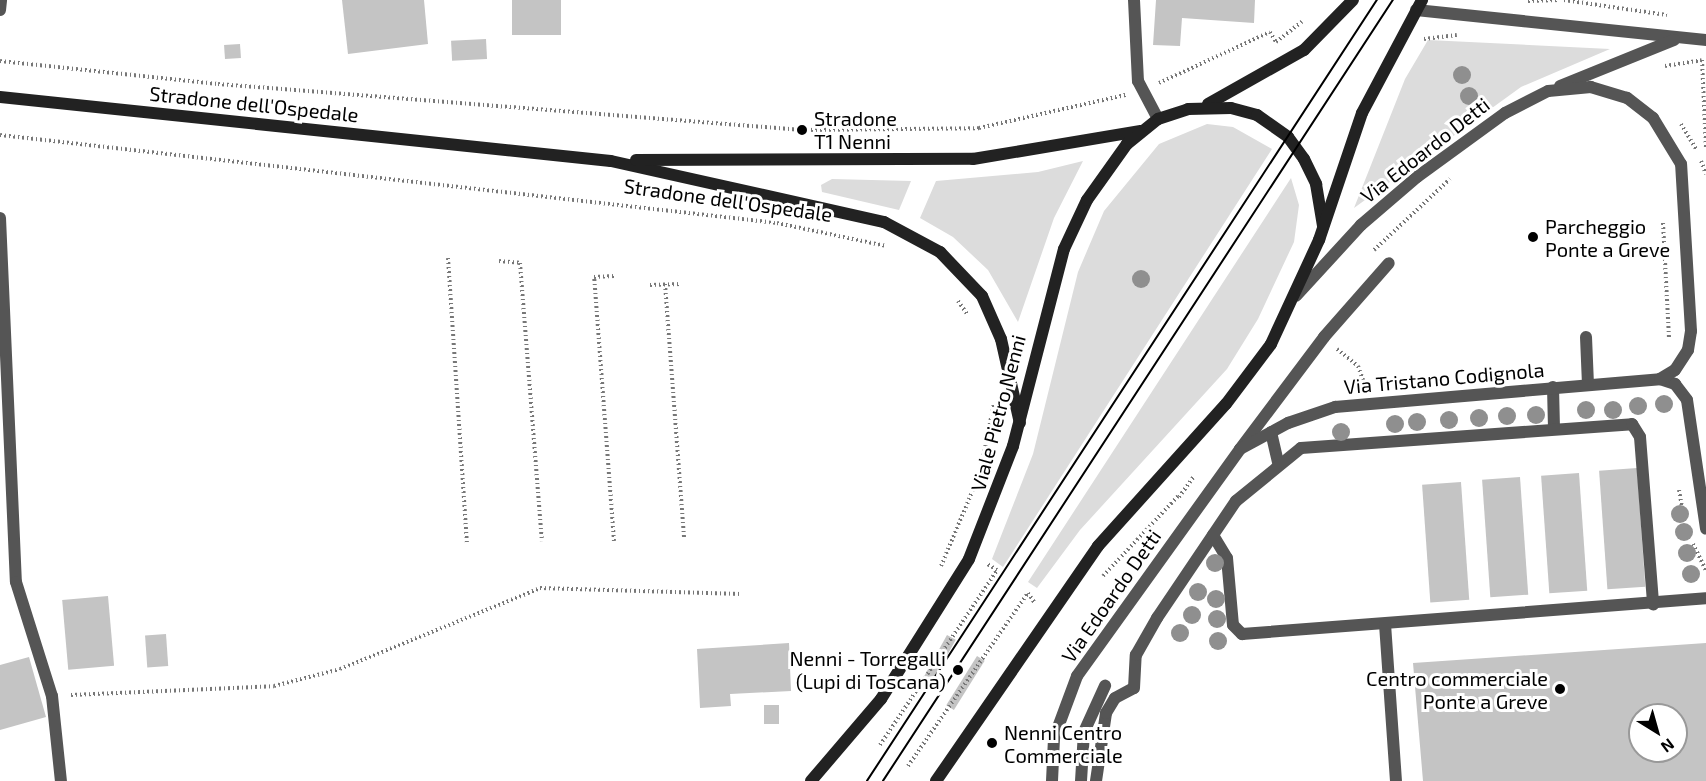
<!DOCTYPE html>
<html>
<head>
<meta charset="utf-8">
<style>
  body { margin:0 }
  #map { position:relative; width:1706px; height:781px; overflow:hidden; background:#fff; font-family:"Exo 2",sans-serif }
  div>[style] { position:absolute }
  .green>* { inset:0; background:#dcdcdc }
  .building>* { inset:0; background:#c4c4c4; transform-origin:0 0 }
  .path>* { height:4px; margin-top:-2px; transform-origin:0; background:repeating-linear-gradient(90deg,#777 0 1.5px,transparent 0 4.5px) }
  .service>* { height:12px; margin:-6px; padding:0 6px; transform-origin:6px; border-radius:6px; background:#555 }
  .minor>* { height:12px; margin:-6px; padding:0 6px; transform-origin:6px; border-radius:6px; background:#555 }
  .secondary>* { height:12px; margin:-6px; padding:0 6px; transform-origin:6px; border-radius:6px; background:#222 }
  .tram>* { height:1.5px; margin:-0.75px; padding:0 0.75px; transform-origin:0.75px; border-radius:0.75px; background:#000 }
  .trees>* { width:18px; height:18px; margin:-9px; border-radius:50%; background:#8f8f8f }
  .dots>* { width:16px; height:16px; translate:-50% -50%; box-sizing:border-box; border:3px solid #fff; border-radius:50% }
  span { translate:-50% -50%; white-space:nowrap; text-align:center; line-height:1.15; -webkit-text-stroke:6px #fff; paint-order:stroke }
  .street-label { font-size:20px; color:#000 }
  .poi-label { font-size:20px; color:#000 }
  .left { translate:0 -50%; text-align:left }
  .right { translate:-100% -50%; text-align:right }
  .north { position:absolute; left:1628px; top:703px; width:60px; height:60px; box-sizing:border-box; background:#fff; border:2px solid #999; border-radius:50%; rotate:143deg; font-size:16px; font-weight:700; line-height:24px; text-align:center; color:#000 }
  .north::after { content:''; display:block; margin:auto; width:21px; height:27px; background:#000; clip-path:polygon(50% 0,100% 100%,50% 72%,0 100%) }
</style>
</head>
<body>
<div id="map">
  <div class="green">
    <i style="clip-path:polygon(1428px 40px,1610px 49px,1521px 87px,1354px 208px,1405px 79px)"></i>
    <i style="clip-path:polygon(1207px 124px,1233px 127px,1272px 149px,1003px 567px,992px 559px,1033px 454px,1078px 272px,1104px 211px,1159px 144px)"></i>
    <i style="clip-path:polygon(1083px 161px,1054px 218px,1018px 322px,988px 270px,953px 237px,920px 218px,936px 181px,1038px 172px)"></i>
    <i style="clip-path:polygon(1291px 178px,1299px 205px,1294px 242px,1258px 319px,1227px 369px,1080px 530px,1037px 588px,1028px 582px)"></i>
    <i style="clip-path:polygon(832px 179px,911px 181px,899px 210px,822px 192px,821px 185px)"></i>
  </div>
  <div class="building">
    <i style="clip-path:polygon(342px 0,424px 0,428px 44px,348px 54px)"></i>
    <i style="left:512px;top:0;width:49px;height:35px"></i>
    <i style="clip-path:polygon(1156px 0,1255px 0,1254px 23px,1182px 18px,1180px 46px,1153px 45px)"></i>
    <i style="left:486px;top:39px;width:20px;height:35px;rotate:87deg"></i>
    <i style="left:240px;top:44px;width:14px;height:16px;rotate:86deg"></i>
    <i style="left:1637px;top:468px;width:119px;height:38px;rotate:86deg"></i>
    <i style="left:1579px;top:473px;width:118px;height:38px;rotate:86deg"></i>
    <i style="left:1520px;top:477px;width:118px;height:38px;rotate:86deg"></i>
    <i style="left:1461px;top:482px;width:118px;height:39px;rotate:86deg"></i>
    <i style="left:108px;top:596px;width:70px;height:46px;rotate:85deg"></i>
    <i style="left:166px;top:634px;width:32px;height:21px;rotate:86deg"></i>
    <i style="left:947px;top:635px;width:10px;height:58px;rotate:29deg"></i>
    <i style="clip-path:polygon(789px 643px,791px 691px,730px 694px,731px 706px,700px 708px,697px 649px)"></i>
    <i style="clip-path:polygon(evenodd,1706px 643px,1706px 781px,1423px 781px,1413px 663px,1706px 643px,1640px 715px,1676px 715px,1676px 751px,1640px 751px,1640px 715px)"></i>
    <i style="left:977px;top:656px;width:9px;height:58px;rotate:32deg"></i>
    <i style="clip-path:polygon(29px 657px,46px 717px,0 730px,0 665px)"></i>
    <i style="left:764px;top:705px;width:15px;height:19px"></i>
  </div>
  <div class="path">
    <i style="left:1564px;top:0;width:104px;rotate:8.3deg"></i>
    <i style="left:1528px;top:1px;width:31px;rotate:-2deg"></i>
    <i style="left:1424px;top:39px;width:33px;rotate:-7deg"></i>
    <i style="left:1702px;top:60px;width:88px;rotate:87.4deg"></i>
    <i style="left:0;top:61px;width:219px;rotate:6deg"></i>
    <i style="left:218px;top:84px;width:586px;rotate:4.5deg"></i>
    <i style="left:802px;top:130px;width:177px;rotate:-0.6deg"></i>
    <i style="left:979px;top:128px;width:151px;rotate:-12.7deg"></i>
    <i style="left:1665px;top:66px;width:37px;rotate:-9deg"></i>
    <i style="left:1159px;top:83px;width:122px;rotate:-24.7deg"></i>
    <i style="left:1270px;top:32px;width:12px;rotate:59deg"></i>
    <i style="left:1276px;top:42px;width:33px;rotate:-38deg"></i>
    <i style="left:1681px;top:124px;width:31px;rotate:59deg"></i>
    <i style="left:0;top:135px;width:782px;rotate:6.46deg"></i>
    <i style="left:777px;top:223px;width:111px;rotate:11.9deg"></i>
    <i style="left:1701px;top:161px;width:14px;rotate:69deg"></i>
    <i style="left:1663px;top:223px;width:116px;rotate:87deg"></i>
    <i style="left:1374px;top:250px;width:104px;rotate:-43.1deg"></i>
    <i style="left:448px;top:258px;width:286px;rotate:86.2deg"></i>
    <i style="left:499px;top:261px;width:21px;rotate:5deg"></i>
    <i style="left:520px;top:263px;width:279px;rotate:85.5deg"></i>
    <i style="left:665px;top:284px;width:256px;rotate:85.7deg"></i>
    <i style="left:650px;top:285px;width:31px;rotate:-2deg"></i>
    <i style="left:958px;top:301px;width:16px;rotate:55deg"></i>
    <i style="left:1337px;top:349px;width:27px;rotate:39deg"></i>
    <i style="left:1358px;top:366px;width:20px;rotate:70deg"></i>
    <i style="left:1679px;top:490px;width:28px;rotate:80deg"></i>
    <i style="left:1179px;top:497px;width:26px;rotate:-54deg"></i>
    <i style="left:614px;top:541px;width:265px;rotate:-94.3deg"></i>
    <i style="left:594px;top:277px;width:20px;rotate:-3deg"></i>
    <i style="left:1693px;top:544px;width:30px;rotate:64deg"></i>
    <i style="left:941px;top:566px;width:101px;rotate:-67.2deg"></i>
    <i style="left:980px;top:473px;width:71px;rotate:-78.7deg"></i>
    <i style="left:1103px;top:576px;width:112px;rotate:-46.8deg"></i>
    <i style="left:71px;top:695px;width:203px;rotate:-2.5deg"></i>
    <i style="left:274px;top:686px;width:68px;rotate:-14.4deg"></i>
    <i style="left:340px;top:669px;width:216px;rotate:-22deg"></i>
    <i style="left:540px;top:588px;width:201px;rotate:1.7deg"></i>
    <i style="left:880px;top:745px;width:211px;rotate:-56.2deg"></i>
    <i style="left:997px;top:570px;width:13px;rotate:-148deg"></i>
    <i style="left:908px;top:766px;width:211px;rotate:-55.3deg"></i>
    <i style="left:1028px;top:593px;width:11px;rotate:56deg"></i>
  </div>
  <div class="service">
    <i style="left:1134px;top:0;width:81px;rotate:87.2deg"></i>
    <i style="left:1138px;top:81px;width:43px;rotate:62.2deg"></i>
    <i style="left:1586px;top:337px;width:47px;rotate:87.6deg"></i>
    <i style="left:1553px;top:387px;width:42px;rotate:88.6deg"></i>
    <i style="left:1271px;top:432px;width:32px;rotate:77deg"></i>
    <i style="left:1240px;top:449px;width:140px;rotate:-53.1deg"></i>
    <i style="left:1324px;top:337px;width:98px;rotate:-48.7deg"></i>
    <i style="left:1213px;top:535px;width:27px;rotate:59deg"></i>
    <i style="left:1227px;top:558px;width:67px;rotate:84.9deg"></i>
    <i style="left:1233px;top:625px;width:13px;rotate:45deg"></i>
    <i style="left:1242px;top:634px;width:465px;rotate:-4.4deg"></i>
    <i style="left:1385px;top:624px;width:157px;rotate:86deg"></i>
    <i style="left:1081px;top:781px;width:49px;rotate:-86.5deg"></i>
    <i style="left:1084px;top:732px;width:51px;rotate:-65.5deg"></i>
    <i style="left:1096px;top:781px;width:69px;rotate:-81.6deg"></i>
    <i style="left:1106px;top:713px;width:17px;rotate:-59deg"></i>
    <i style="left:1115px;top:698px;width:21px;rotate:-28deg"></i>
    <i style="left:1134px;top:688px;width:33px;rotate:-87deg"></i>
    <i style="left:1136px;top:655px;width:43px;rotate:-60.4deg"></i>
    <i style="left:1157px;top:618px;width:141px;rotate:-56deg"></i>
    <i style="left:1236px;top:501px;width:84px;rotate:-39.2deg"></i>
    <i style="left:1301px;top:448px;width:332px;rotate:-4.1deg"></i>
    <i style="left:1632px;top:424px;width:15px;rotate:58deg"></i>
    <i style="left:1640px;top:437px;width:168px;rotate:85.5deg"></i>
  </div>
  <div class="minor">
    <i style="left:0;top:10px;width:10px;rotate:-84deg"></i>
    <i style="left:1416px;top:10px;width:292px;rotate:5.9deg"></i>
    <i style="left:1560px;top:86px;width:123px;rotate:-22deg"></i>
    <i style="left:0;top:218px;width:364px;rotate:87.5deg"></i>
    <i style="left:16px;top:582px;width:120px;rotate:72.5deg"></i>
    <i style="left:52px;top:696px;width:85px;rotate:84deg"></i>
    <i style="left:1660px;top:379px;width:16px;rotate:18deg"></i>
    <i style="left:1675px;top:384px;width:20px;rotate:53deg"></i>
    <i style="left:1687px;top:400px;width:130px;rotate:81.6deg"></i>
    <i style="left:1052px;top:781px;width:43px;rotate:-87.3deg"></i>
    <i style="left:1054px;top:738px;width:66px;rotate:-69.6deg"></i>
    <i style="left:1077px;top:676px;width:279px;rotate:-54.3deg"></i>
    <i style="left:1240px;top:449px;width:55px;rotate:-28.4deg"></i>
    <i style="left:1288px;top:423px;width:50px;rotate:-18.8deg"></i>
    <i style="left:1335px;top:407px;width:326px;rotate:-4.9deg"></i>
    <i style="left:1660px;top:379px;width:17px;rotate:-31deg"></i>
    <i style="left:1675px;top:370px;width:24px;rotate:-57deg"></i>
    <i style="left:1688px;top:350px;width:19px;rotate:-81deg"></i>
    <i style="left:1691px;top:331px;width:167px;rotate:-93.4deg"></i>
    <i style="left:1681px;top:164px;width:54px;rotate:-121.3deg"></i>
    <i style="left:1653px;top:118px;width:33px;rotate:-142deg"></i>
    <i style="left:1627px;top:98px;width:38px;rotate:-163deg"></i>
    <i style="left:1591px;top:87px;width:43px;rotate:174.7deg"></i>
    <i style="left:1548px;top:91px;width:48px;rotate:152.9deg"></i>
    <i style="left:1505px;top:113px;width:109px;rotate:144deg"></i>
    <i style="left:1417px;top:177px;width:74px;rotate:139.4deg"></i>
    <i style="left:1361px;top:225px;width:96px;rotate:132.5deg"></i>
  </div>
  <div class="secondary">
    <i style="left:0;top:97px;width:614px;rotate:5.98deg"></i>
    <i style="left:611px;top:161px;width:280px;rotate:12.6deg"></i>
    <i style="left:884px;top:222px;width:64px;rotate:28.2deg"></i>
    <i style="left:940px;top:252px;width:61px;rotate:46.3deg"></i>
    <i style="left:982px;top:296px;width:47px;rotate:66.2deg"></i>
    <i style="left:1001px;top:339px;width:86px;rotate:77.3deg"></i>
    <i style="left:1208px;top:104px;width:110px;rotate:-29.4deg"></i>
    <i style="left:1304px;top:50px;width:70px;rotate:-45.6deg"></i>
    <i style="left:636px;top:160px;width:337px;rotate:-0.2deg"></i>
    <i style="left:973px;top:159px;width:170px;rotate:-9.5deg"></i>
    <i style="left:811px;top:781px;width:108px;rotate:-49.5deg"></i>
    <i style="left:881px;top:699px;width:165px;rotate:-57.8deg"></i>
    <i style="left:969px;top:559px;width:121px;rotate:-68.7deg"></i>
    <i style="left:1013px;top:446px;width:203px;rotate:-75.5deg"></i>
    <i style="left:1064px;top:249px;width:54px;rotate:-64.9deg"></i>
    <i style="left:1087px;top:200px;width:69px;rotate:-54.5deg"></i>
    <i style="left:1127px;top:144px;width:40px;rotate:-39deg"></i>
    <i style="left:1158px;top:119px;width:32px;rotate:-18deg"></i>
    <i style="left:1188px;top:109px;width:43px;rotate:-1.3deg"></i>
    <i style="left:1231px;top:108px;width:27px;rotate:15deg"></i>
    <i style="left:1257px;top:115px;width:38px;rotate:35deg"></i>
    <i style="left:1288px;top:137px;width:27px;rotate:54deg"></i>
    <i style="left:1304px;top:159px;width:28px;rotate:64deg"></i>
    <i style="left:1316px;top:184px;width:43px;rotate:80.5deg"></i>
    <i style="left:936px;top:781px;width:285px;rotate:-55.4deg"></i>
    <i style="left:1098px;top:546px;width:191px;rotate:-48deg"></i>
    <i style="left:1226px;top:404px;width:75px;rotate:-53.1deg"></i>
    <i style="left:1271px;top:344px;width:115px;rotate:-65.2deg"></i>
    <i style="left:1319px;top:240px;width:134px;rotate:-71.3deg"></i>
    <i style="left:1362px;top:113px;width:128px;rotate:-62deg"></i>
  </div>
  <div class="tram">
    <i style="left:867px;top:781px;width:933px;rotate:-56.86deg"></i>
    <i style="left:883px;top:781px;width:933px;rotate:-56.86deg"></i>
  </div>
  <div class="trees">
    <i style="left:1462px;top:75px"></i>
    <i style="left:1469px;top:96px"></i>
    <i style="left:1141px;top:279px"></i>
    <i style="left:1664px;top:404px"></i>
    <i style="left:1638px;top:406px"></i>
    <i style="left:1586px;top:410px"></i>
    <i style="left:1613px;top:410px"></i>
    <i style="left:1536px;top:415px"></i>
    <i style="left:1507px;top:416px"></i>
    <i style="left:1479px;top:418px"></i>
    <i style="left:1449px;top:420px"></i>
    <i style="left:1417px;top:422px"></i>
    <i style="left:1395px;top:424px"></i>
    <i style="left:1341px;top:432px"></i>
    <i style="left:1680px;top:514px"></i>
    <i style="left:1684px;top:532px"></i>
    <i style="left:1687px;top:553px"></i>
    <i style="left:1215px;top:563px"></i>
    <i style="left:1691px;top:574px"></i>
    <i style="left:1198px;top:592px"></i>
    <i style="left:1216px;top:599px"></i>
    <i style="left:1192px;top:615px"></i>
    <i style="left:1217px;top:619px"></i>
    <i style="left:1180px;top:633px"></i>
    <i style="left:1218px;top:641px"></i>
  </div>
  <div class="dots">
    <i style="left:802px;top:130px;background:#000"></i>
    <i style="left:1533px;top:237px;background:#000"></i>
    <i style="left:958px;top:670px;background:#000"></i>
    <i style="left:1560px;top:689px;background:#000"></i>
    <i style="left:992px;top:743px;background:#000"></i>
  </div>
  <div class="street-label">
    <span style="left:254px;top:104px;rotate:6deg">Stradone dell'Ospedale</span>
    <span style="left:1425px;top:150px;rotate:-38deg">Via Edoardo Detti</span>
    <span style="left:728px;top:200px;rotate:8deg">Stradone dell'Ospedale</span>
    <span style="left:1444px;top:378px;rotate:-5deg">Via Tristano Codignola</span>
    <span style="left:998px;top:413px;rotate:-75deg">Viale Pietro Nenni</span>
    <span style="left:1111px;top:596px;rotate:-55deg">Via Edoardo Detti</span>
  </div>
  <div class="poi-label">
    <span class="left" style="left:814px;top:130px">Stradone<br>T1 Nenni</span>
    <span class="left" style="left:1545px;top:238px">Parcheggio<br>Ponte a Greve</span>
    <span class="right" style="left:946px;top:670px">Nenni - Torregalli<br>(Lupi di Toscana)</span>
    <span class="right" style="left:1548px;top:690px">Centro commerciale<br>Ponte a Greve</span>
    <span class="left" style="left:1004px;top:744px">Nenni Centro<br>Commerciale</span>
  </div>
  <div class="north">N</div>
</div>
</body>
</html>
